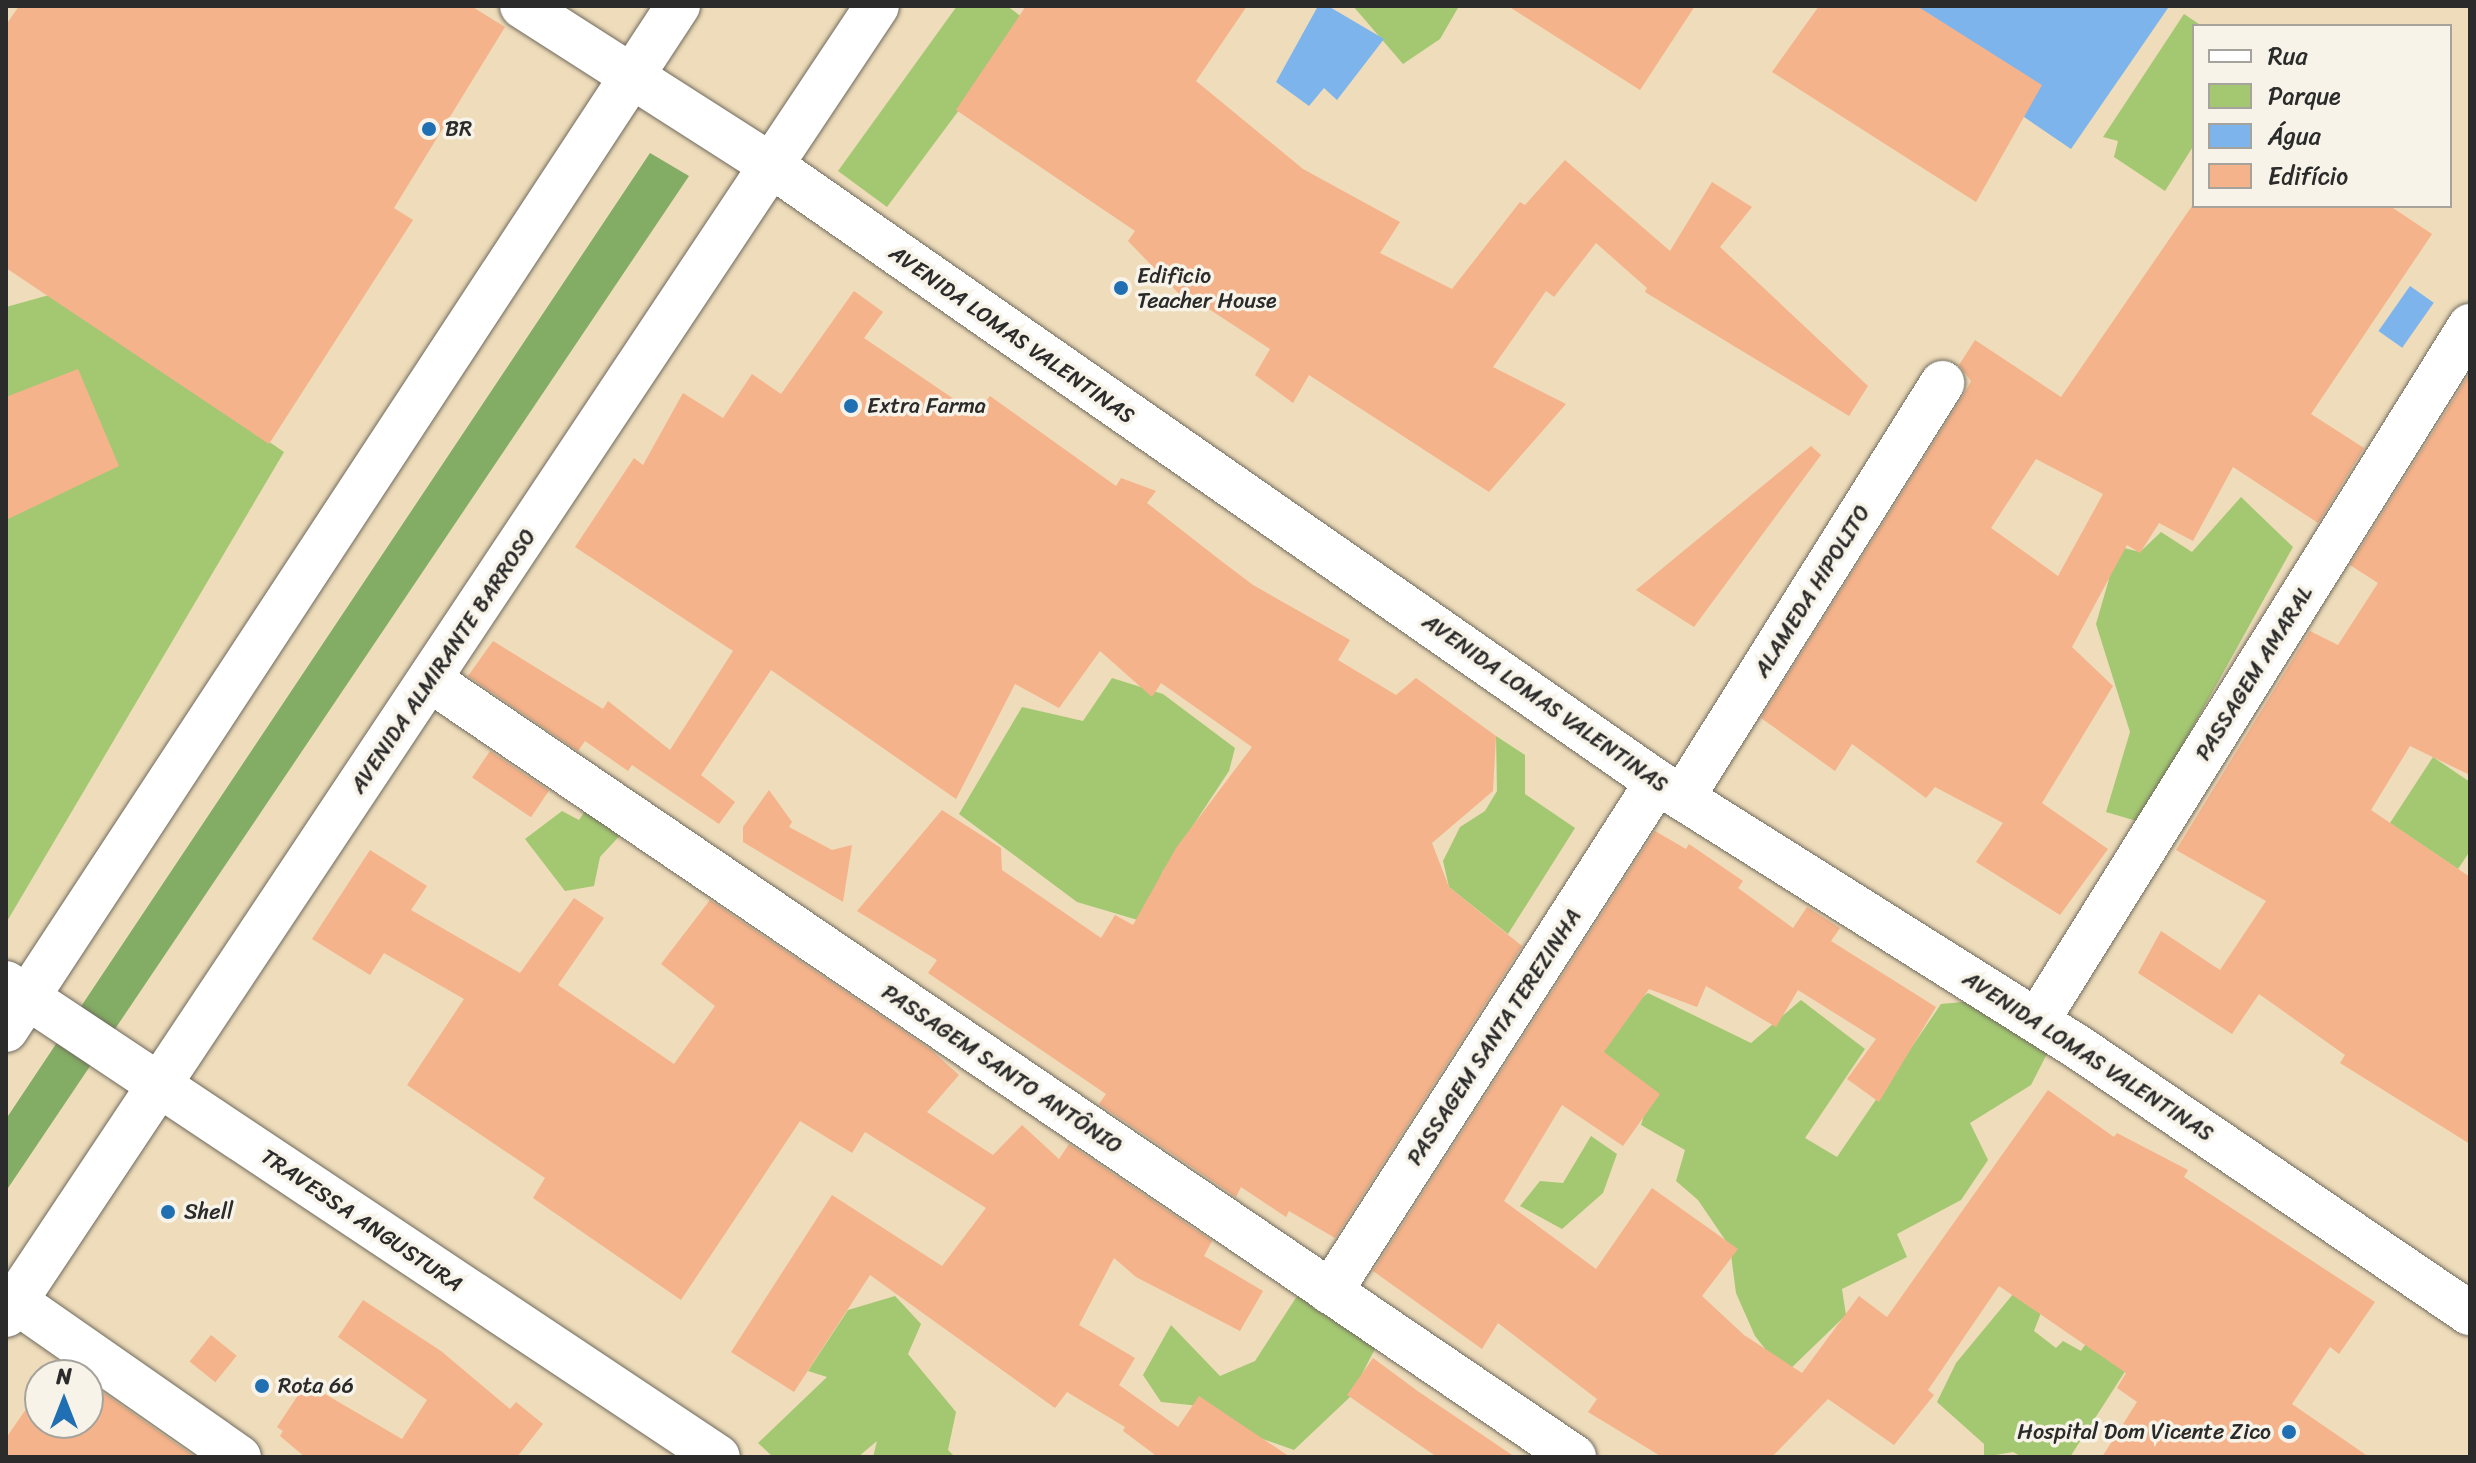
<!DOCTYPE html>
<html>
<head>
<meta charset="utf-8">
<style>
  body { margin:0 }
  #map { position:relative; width:2476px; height:1463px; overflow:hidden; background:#eedcba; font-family:Sriracha,sans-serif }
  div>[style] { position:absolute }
  .green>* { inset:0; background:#a4c872 }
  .forest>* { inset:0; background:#83ac64 }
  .water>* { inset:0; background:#7db4ec; transform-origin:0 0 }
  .building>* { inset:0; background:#f5b38b; transform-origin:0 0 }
  .roads { filter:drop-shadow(0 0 2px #6f695d) drop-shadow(0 0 2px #6f695d) }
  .street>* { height:44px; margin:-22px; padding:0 22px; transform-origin:22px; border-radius:22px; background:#fff }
  .secondary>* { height:44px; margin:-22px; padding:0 22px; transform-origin:22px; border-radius:22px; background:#fff }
  .highway>* { height:44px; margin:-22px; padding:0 22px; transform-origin:22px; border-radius:22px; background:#fff }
  .dots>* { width:22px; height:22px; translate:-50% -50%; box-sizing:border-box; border:4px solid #f7f3e8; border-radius:50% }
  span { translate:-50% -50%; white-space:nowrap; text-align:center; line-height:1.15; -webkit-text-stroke:7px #f7f3e8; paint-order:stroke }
  .poi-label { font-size:22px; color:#2b2b2b }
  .left { translate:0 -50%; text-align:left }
  .right { translate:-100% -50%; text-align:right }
  .street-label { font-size:22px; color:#2b2b2b }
  .frame { position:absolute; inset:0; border:8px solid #2b2b2b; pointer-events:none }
  .legend { position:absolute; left:2192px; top:24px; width:260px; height:184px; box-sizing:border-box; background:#f7f3e8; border:2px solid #a5a39c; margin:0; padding:10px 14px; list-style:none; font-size:24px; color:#2b2b2b }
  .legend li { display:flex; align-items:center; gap:16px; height:40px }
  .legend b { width:40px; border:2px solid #a5a39c }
  .north { position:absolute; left:24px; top:1359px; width:80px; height:80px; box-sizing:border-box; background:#f7f3e8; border:2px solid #a5a39c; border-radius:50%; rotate:0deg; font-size:22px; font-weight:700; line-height:32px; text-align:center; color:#2b2b2b }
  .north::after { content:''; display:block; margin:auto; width:28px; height:36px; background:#1f6fb2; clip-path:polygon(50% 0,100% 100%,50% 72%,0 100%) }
</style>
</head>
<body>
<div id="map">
  <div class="green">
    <i style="clip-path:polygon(957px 6px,1007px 6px,1026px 20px,887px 207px,838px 171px)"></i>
    <i style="clip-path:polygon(1353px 6px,1459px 6px,1440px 39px,1403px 64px)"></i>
    <i style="clip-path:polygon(2184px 14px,2202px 26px,2194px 26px,2194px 145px,2165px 191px,2114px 157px,2118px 141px,2103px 137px)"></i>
    <i style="clip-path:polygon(53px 294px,284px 452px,6px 923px,6px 307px)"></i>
    <i style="clip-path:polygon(2241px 497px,2293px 547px,2140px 822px,2106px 812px,2130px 732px,2096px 624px,2109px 579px,2097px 572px,2112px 545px,2140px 552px,2161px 532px,2192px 552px)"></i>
    <i style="clip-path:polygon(1112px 678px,1163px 694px,1235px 748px,1229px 771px,1163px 871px,1141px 921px,1077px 902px,959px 814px,1022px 707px,1083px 721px)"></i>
    <i style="clip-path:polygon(1496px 736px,1525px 755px,1525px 794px,1575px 828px,1508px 934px,1449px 887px,1443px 861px,1460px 827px,1485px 811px,1497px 791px)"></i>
    <i style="clip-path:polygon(2433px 757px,2470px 782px,2470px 851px,2458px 869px,2390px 823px)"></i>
    <i style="clip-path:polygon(587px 808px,625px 830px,600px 857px,594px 886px,565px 891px,525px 839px,562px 811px,579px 820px)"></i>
    <i style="clip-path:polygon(1648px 993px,1751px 1043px,1801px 1000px,1865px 1049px,1805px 1138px,1837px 1157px,1941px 1004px,1974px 1001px,2051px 1046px,2031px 1085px,1970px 1123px,1988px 1160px,1961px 1200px,1897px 1234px,1907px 1257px,1842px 1289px,1846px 1315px,1785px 1374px,1755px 1336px,1736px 1293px,1730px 1247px,1698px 1200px,1676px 1181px,1685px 1150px,1641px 1125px,1652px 1089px,1594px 1057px,1618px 1014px)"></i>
    <i style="clip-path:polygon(1591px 1136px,1617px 1154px,1603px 1193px,1562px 1229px,1520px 1206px,1540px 1181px,1563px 1183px)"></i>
    <i style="clip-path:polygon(1301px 1290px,1377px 1345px,1350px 1397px,1294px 1450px,1254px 1436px,1200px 1406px,1161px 1402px,1143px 1375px,1171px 1325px,1220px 1376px,1255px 1361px)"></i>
    <i style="clip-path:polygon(2014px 1293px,2042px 1310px,2034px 1331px,2056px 1348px,2063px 1341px,2081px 1351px,2115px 1299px,2135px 1356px,2070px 1457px,2022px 1457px,2013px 1452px,1984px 1457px,1984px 1444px,1937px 1402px,1956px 1363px)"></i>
    <i style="clip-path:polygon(895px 1296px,921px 1324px,908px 1354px,956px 1412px,948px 1450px,955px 1457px,873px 1457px,877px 1441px,858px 1457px,773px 1457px,758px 1443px,827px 1377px,808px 1371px,848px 1310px)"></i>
  </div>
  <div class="forest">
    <i style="clip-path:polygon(650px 153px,689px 176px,6px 1191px,6px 1119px)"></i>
  </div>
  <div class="water">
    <i style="clip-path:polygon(1318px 6px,1328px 6px,1384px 39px,1337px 100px,1324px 88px,1309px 106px,1276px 82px)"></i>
    <i style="clip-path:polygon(1915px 6px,2165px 6px,2168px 8px,2071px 149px,1898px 31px)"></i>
    <i style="left:2410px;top:286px;width:29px;height:55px;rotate:35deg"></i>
  </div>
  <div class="building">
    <i style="clip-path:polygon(19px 6px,471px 6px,505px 27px,394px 208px,413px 220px,269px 444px,6px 268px,6px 25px)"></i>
    <i style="clip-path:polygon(1026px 6px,1247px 6px,1196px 81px,1303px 169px,1400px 222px,1380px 253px,1452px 289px,1520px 202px,1525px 205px,1565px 160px,1670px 251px,1712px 182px,1752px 207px,1720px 247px,1868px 386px,1849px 416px,1645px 292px,1647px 288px,1596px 243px,1554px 297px,1546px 291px,1493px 367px,1566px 404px,1489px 492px,1309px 375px,1293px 403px,1255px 375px,1270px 349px,1186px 294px,1183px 298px,1128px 241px,1135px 231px,956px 110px)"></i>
    <i style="clip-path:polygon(1508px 6px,1695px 6px,1640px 90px)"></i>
    <i style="clip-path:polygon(1819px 6px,1917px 6px,2042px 85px,1976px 202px,1772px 72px)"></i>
    <i style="clip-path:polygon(evenodd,2192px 206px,2390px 206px,2432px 234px,2311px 414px,2364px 448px,2318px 523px,2233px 467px,2193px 541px,2159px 523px,2140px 553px,2127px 545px,2072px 647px,2113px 686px,2042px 803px,2108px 849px,2060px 915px,1976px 862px,2003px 823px,1935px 787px,1926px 798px,1852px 744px,1835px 771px,1761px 718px,1963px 396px,1971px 381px,1959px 365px,1975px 340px,2061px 397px,2192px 206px,2036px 459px,2103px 494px,2058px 576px,1991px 528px,2036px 459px)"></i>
    <i style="clip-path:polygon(854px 291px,883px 312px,864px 338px,976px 414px,990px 396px,1116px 486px,1121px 478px,1156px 491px,1147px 503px,1220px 560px,1253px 585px,1350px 640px,1338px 660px,1396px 695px,1416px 678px,1496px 736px,1493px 791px,1432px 843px,1449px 887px,1522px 946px,1335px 1238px,1289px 1211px,1286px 1217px,1241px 1187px,1236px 1197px,1099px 1104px,1106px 1094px,928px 973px,937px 960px,857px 911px,942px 810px,1001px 848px,1002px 870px,1101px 938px,1115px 915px,1133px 925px,1176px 848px,1252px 747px,1161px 683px,1152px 697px,1100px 651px,1059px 708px,1015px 684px,956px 799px,771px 670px,701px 775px,735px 802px,719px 824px,632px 765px,628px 771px,585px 741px,578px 751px,468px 676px,493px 641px,603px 709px,608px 701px,670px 750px,733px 651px,575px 547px,634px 458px,643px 465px,683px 393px,723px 418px,752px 374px,781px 394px)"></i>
    <i style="clip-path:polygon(78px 369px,119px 466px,6px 520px,6px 397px)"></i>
    <i style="clip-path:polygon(2470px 373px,2470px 775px,2410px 746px,2371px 810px,2470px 877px,2470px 1144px,2340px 1063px,2345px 1055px,2259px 994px,2232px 1034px,2138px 973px,2161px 931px,2220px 970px,2266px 901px,2176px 850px,2310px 631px,2338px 645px,2378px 583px,2350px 565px)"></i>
    <i style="clip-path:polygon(1811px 446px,1821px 455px,1694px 627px,1636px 590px)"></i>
    <i style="left:490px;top:751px;width:71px;height:32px;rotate:34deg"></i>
    <i style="clip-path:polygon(769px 790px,792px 822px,789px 827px,832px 850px,852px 845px,843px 902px,743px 842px,743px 827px)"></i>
    <i style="clip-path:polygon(1655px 831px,1686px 849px,1689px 844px,1743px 881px,1738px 888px,1793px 928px,1807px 907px,1840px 928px,1831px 941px,1936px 1007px,1879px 1102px,1847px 1079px,1876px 1039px,1798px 990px,1776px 1027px,1706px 986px,1697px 1007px,1649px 989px,1604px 1052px,1660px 1094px,1623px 1146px,1562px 1105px,1504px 1201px,1596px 1269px,1652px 1188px,1738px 1249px,1702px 1296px,1744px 1335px,1802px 1373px,1859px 1296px,1887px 1317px,2048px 1090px,2114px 1137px,2117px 1133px,2188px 1170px,2184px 1177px,2375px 1302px,2339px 1354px,2330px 1347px,2292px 1404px,2369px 1457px,2102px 1457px,2137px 1402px,2117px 1388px,2126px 1373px,1999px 1286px,1928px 1390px,1934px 1395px,1894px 1445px,1828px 1399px,1772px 1457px,1662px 1457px,1588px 1412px,1597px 1399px,1498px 1323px,1482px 1349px,1373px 1271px)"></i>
    <i style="clip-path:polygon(370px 850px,427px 886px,411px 910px,520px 973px,574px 898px,604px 918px,558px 985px,674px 1064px,715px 1006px,661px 964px,710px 900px,931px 1050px,959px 1075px,927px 1112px,993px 1155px,1022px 1125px,1059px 1159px,1069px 1144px,1212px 1241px,1204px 1256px,1263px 1291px,1240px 1331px,1136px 1277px,1114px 1258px,1079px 1325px,1135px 1358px,1119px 1385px,1178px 1427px,1199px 1396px,1290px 1457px,1158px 1457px,1123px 1431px,1125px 1427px,1067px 1392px,1055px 1408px,870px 1275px,794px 1392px,731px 1352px,832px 1195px,942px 1266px,986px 1208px,865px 1132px,852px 1153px,800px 1121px,681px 1300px,533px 1198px,545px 1178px,407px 1085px,464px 999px,384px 953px,370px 975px,312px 939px)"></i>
    <i style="clip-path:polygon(363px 1300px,441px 1351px,510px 1409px,516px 1402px,543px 1424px,517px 1457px,305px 1457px,280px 1436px,283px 1431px,277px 1427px,306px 1383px,402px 1439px,427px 1400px,338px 1337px)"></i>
    <i style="left:211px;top:1335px;width:33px;height:34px;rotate:39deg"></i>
    <i style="clip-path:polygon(1373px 1358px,1419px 1392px,1515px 1457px,1437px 1457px,1347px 1395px)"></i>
    <i style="clip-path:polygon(59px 1362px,78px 1375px,50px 1375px)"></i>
    <i style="clip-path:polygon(88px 1382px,195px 1457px,6px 1457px,6px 1438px,40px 1389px,40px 1423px,88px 1423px)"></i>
  </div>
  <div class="roads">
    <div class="street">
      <i style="left:430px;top:680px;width:1383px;rotate:34.18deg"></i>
      <i style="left:1682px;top:798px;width:490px;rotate:-57.9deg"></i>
      <i style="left:2037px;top:1021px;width:819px;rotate:-58.08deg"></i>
      <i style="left:1330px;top:1292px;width:606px;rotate:-57.33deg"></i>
      <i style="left:15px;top:1301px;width:273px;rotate:34.9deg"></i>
    </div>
    <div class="secondary">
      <i style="left:522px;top:6px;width:297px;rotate:32.6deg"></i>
      <i style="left:772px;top:166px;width:1078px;rotate:34.84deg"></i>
      <i style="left:1657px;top:782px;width:494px;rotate:32.2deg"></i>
      <i style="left:2075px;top:1045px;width:477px;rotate:34.2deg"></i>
      <i style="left:6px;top:983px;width:855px;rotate:33.65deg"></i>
    </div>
    <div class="highway">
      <i style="left:6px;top:1030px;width:1225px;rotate:-56.73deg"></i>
      <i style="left:6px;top:1315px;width:1572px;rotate:-56.36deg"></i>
    </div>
  </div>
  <div class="dots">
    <i style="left:429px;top:129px;background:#1f6fb2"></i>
    <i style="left:1121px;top:288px;background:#1f6fb2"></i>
    <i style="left:851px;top:406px;background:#1f6fb2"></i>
    <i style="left:168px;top:1212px;background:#1f6fb2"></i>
    <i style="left:262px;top:1386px;background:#1f6fb2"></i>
    <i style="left:2289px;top:1432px;background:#1f6fb2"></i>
  </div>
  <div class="poi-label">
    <span class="left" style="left:445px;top:129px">BR</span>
    <span class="left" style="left:1137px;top:288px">Edificio<br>Teacher House</span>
    <span class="left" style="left:867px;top:406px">Extra Farma</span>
    <span class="left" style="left:184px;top:1212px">Shell</span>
    <span class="left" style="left:278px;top:1386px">Rota 66</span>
    <span class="right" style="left:2271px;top:1432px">Hospital Dom Vicente Zico</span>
  </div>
  <div class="street-label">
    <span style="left:1012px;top:334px;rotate:35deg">AVENIDA LOMAS VALENTINAS</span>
    <span style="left:1812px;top:591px;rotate:-58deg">ALAMEDA HIPOLITO</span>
    <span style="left:443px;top:661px;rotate:-56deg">AVENIDA ALMIRANTE BARROSO</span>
    <span style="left:2254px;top:673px;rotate:-58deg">PASSAGEM AMARAL</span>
    <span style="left:1545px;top:703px;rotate:35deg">AVENIDA LOMAS VALENTINAS</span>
    <span style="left:1494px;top:1037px;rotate:-57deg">PASSAGEM SANTA TEREZINHA</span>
    <span style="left:2088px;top:1056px;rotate:33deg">AVENIDA LOMAS VALENTINAS</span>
    <span style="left:1002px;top:1069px;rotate:34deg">PASSAGEM SANTO ANTÔNIO</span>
    <span style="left:362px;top:1220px;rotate:34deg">TRAVESSA ANGUSTURA</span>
  </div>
  <div class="frame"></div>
  <ul class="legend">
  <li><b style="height:10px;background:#fff"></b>Rua</li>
  <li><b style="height:22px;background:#a4c872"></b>Parque</li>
  <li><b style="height:22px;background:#7db4ec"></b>Água</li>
  <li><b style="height:22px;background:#f5b38b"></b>Edifício</li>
  </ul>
  <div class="north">N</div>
</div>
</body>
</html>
